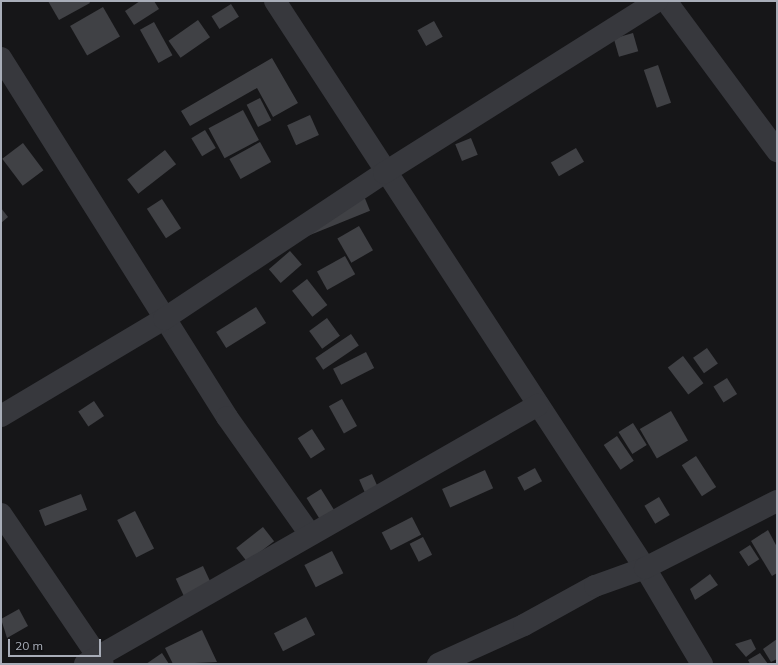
<!DOCTYPE html>
<html>
<head>
<meta charset="utf-8">
<style>
  body { margin:0 }
  #map { position:relative; width:778px; height:665px; overflow:hidden; background:#161618; font-family:Mulish,sans-serif }
  div>[style] { position:absolute }
  .building>* { inset:0; background:#404145; transform-origin:0 0 }
  .minor>* { height:22px; margin:-11px; padding:0 11px; transform-origin:11px; border-radius:11px; background:#37383d }
  span { translate:-50% -50%; white-space:nowrap; text-align:center; line-height:1.15; -webkit-text-stroke:4px #111113; paint-order:stroke }
  .frame { position:absolute; inset:0; border:2px solid #a8adb8; pointer-events:none }
  .scale { position:absolute; left:8px; top:639px; width:93px; height:18px; box-sizing:border-box; border:2px solid #a8adb8; border-top:0; padding-left:5px; font-size:12px; line-height:14px; white-space:nowrap; color:#a8adb8; -webkit-text-stroke:3px #111113; paint-order:stroke }
</style>
</head>
<body>
<div id="map">
  <div class="building">
    <i style="clip-path:polygon(48px 1px,89px 1px,90px 3px,59px 20px)"></i>
    <i style="clip-path:polygon(140px 1px,154px 1px,159px 9px,134px 25px,125px 11px)"></i>
    <i style="left:231px;top:4px;width:15px;height:23px;rotate:58deg"></i>
    <i style="left:103px;top:7px;width:34px;height:38px;rotate:60deg"></i>
    <i style="left:198px;top:20px;width:21px;height:36px;rotate:55deg"></i>
    <i style="left:434px;top:21px;width:18px;height:19px;rotate:61deg"></i>
    <i style="left:154px;top:22px;width:38px;height:16px;rotate:61deg"></i>
    <i style="left:633px;top:33px;width:19px;height:20px;rotate:74deg"></i>
    <i style="clip-path:polygon(272px 58px,298px 103px,273px 117px,257px 88px,190px 126px,181px 111px)"></i>
    <i style="left:658px;top:65px;width:40px;height:15px;rotate:71deg"></i>
    <i style="left:260px;top:98px;width:25px;height:15px;rotate:63deg"></i>
    <i style="left:243px;top:110px;width:34px;height:39px;rotate:62deg"></i>
    <i style="left:310px;top:115px;width:22px;height:25px;rotate:66deg"></i>
    <i style="left:205px;top:130px;width:21px;height:16px;rotate:59deg"></i>
    <i style="left:471px;top:138px;width:18px;height:17px;rotate:68deg"></i>
    <i style="left:260px;top:142px;width:23px;height:35px;rotate:61deg"></i>
    <i style="left:23px;top:143px;width:34px;height:26px;rotate:53deg"></i>
    <i style="left:576px;top:148px;width:16px;height:29px;rotate:60deg"></i>
    <i style="left:165px;top:150px;width:18px;height:48px;rotate:52deg"></i>
    <i style="left:364px;top:196px;width:16px;height:66px;rotate:68deg"></i>
    <i style="left:162px;top:199px;width:35px;height:18px;rotate:57deg"></i>
    <i style="clip-path:polygon(1px 208px,8px 217px,1px 223px)"></i>
    <i style="left:359px;top:226px;width:28px;height:25px;rotate:60deg"></i>
    <i style="left:290px;top:251px;width:18px;height:28px;rotate:49deg"></i>
    <i style="left:345px;top:256px;width:21px;height:32px;rotate:61deg"></i>
    <i style="left:307px;top:279px;width:33px;height:19px;rotate:52deg"></i>
    <i style="left:256px;top:307px;width:19px;height:47px;rotate:58deg"></i>
    <i style="left:327px;top:318px;width:22px;height:22px;rotate:54deg"></i>
    <i style="left:351px;top:334px;width:14px;height:43px;rotate:56deg"></i>
    <i style="left:707px;top:348px;width:19px;height:17px;rotate:55deg"></i>
    <i style="left:366px;top:352px;width:18px;height:37px;rotate:63deg"></i>
    <i style="left:683px;top:356px;width:34px;height:19px;rotate:53deg"></i>
    <i style="left:727px;top:378px;width:19px;height:16px;rotate:58deg"></i>
    <i style="left:342px;top:399px;width:31px;height:15px;rotate:61deg"></i>
    <i style="left:94px;top:401px;width:18px;height:19px;rotate:56deg"></i>
    <i style="left:671px;top:411px;width:34px;height:36px;rotate:60deg"></i>
    <i style="left:633px;top:423px;width:26px;height:17px;rotate:58deg"></i>
    <i style="left:312px;top:429px;width:24px;height:17px;rotate:57deg"></i>
    <i style="left:617px;top:436px;width:30px;height:16px;rotate:56deg"></i>
    <i style="left:696px;top:456px;width:37px;height:17px;rotate:57deg"></i>
    <i style="left:535px;top:468px;width:15px;height:20px;rotate:62deg"></i>
    <i style="left:485px;top:470px;width:20px;height:47px;rotate:66deg"></i>
    <i style="left:372px;top:474px;width:22px;height:14px;rotate:66deg"></i>
    <i style="left:321px;top:489px;width:25px;height:17px;rotate:58deg"></i>
    <i style="left:81px;top:494px;width:17px;height:45px;rotate:69deg"></i>
    <i style="left:659px;top:497px;width:21px;height:17px;rotate:59deg"></i>
    <i style="left:135px;top:511px;width:42px;height:20px;rotate:63deg"></i>
    <i style="left:412px;top:517px;width:20px;height:34px;rotate:63deg"></i>
    <i style="left:263px;top:527px;width:18px;height:34px;rotate:52deg"></i>
    <i style="clip-path:polygon(768px 530px,777px 547px,777px 573px,772px 576px,751px 541px)"></i>
    <i style="left:423px;top:537px;width:20px;height:15px;rotate:63deg"></i>
    <i style="left:750px;top:545px;width:17px;height:13px;rotate:57deg"></i>
    <i style="left:332px;top:551px;width:25px;height:31px;rotate:63deg"></i>
    <i style="left:203px;top:566px;width:19px;height:30px;rotate:65deg"></i>
    <i style="clip-path:polygon(710px 574px,718px 585px,695px 600px,690px 589px)"></i>
    <i style="clip-path:polygon(19px 609px,28px 626px,7px 638px,1px 619px)"></i>
    <i style="left:306px;top:617px;width:20px;height:36px;rotate:63deg"></i>
    <i style="clip-path:polygon(202px 630px,217px 662px,173px 664px,165px 648px)"></i>
    <i style="clip-path:polygon(751px 639px,756px 649px,746px 657px,735px 644px)"></i>
    <i style="clip-path:polygon(777px 639px,777px 659px,771px 662px,763px 649px)"></i>
    <i style="clip-path:polygon(162px 653px,169px 664px,146px 664px)"></i>
    <i style="clip-path:polygon(760px 653px,768px 664px,750px 664px,748px 660px)"></i>
  </div>
  <div class="minor">
    <i style="left:275px;top:1px;width:677px;rotate:56.87deg"></i>
    <i style="left:645px;top:568px;width:112px;rotate:59.3deg"></i>
    <i style="left:666px;top:1px;width:187px;rotate:53.5deg"></i>
    <i style="left:1px;top:58px;width:424px;rotate:57.8deg"></i>
    <i style="left:227px;top:417px;width:142px;rotate:54.7deg"></i>
    <i style="left:1px;top:416px;width:190px;rotate:-30.8deg"></i>
    <i style="left:164px;top:319px;width:264px;rotate:-33.6deg"></i>
    <i style="left:384px;top:173px;width:323px;rotate:-32.2deg"></i>
    <i style="left:1px;top:514px;width:181px;rotate:55.8deg"></i>
    <i style="left:85px;top:664px;width:522px;rotate:-29.76deg"></i>
    <i style="left:438px;top:664px;width:94px;rotate:-24.4deg"></i>
    <i style="left:524px;top:625px;width:81px;rotate:-28.8deg"></i>
    <i style="left:595px;top:586px;width:53px;rotate:-19.8deg"></i>
    <i style="left:645px;top:568px;width:148px;rotate:-26.9deg"></i>
  </div>
  <div class="frame"></div>
  <div class="scale">20 m</div>
</div>
</body>
</html>
